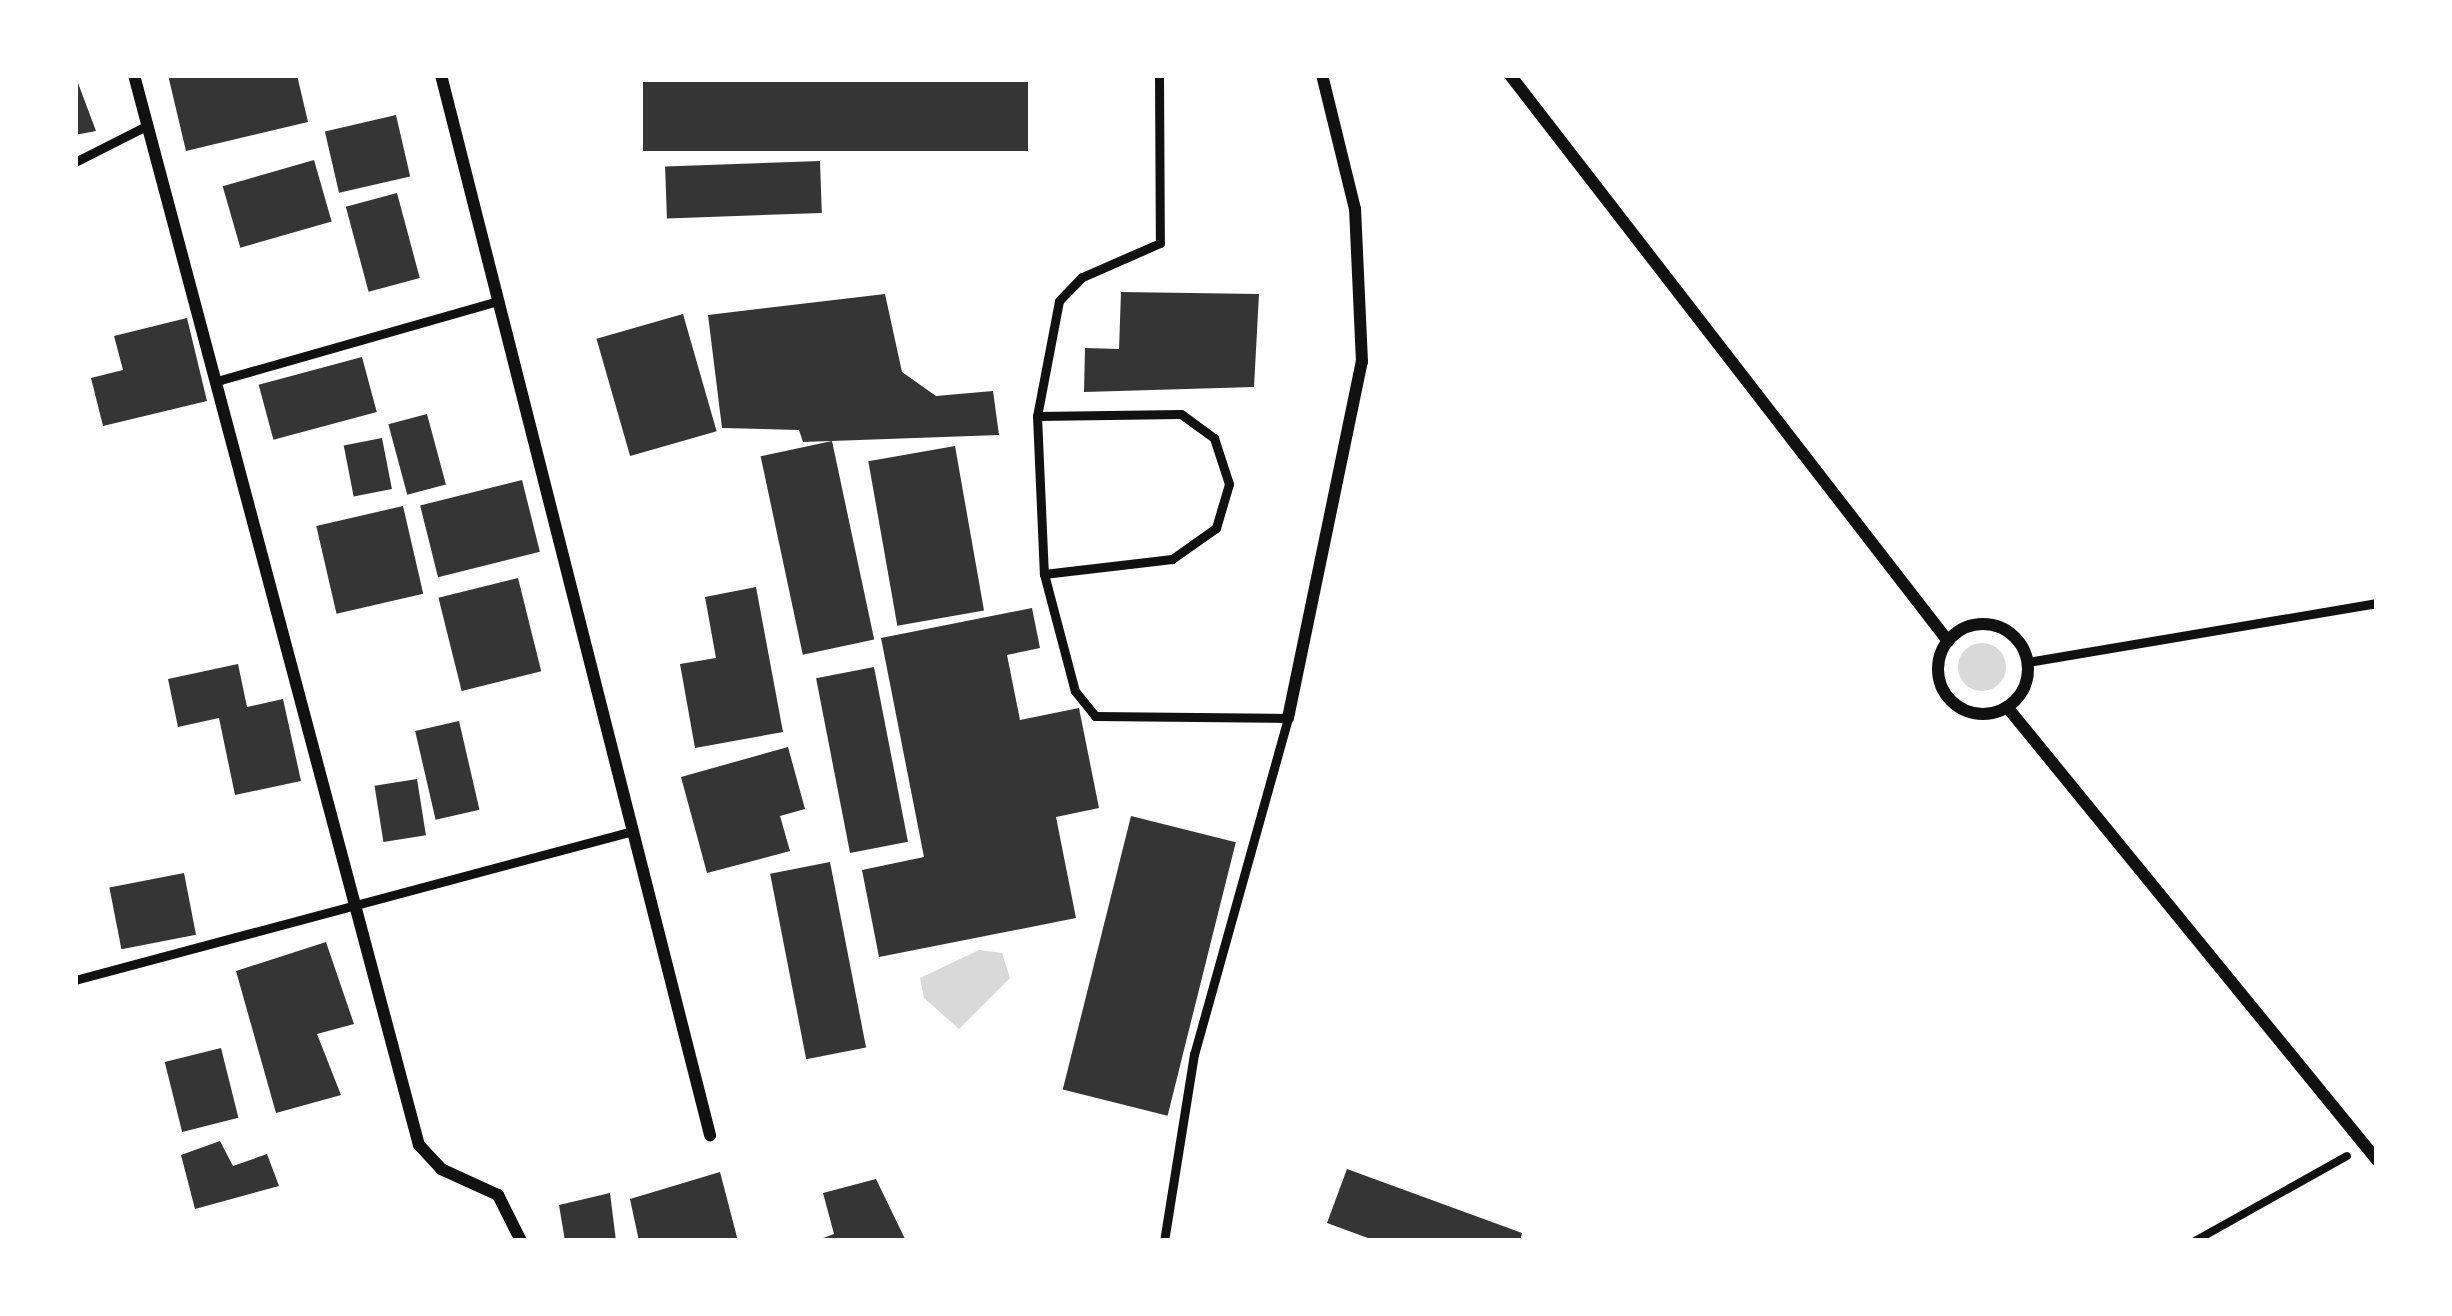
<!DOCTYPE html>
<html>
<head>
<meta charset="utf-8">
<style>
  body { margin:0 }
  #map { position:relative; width:2452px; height:1316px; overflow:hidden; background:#fff; font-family:"Varela Round",sans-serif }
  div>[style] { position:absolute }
  .water>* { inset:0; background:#d9d9d9 }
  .round { border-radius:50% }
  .building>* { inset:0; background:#353535; transform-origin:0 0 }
  .path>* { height:8px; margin:-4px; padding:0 4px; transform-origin:4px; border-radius:4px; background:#111 }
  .service>* { height:9px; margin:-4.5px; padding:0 4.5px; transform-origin:4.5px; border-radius:4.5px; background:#111 }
  .minor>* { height:12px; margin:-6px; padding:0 6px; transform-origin:6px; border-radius:6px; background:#111 }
  .minor>.ring { margin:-6px; padding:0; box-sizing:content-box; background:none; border:12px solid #111; border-radius:50% }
  span { translate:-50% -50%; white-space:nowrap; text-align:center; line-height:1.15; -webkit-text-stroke:10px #fff; paint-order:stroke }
  .frame { position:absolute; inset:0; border:78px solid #fff; pointer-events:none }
</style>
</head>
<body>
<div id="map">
  <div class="water">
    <i class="round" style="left:1958px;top:643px;width:48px;height:48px"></i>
    <i style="clip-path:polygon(979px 950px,1002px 953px,1010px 978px,959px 1029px,924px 998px,920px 978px)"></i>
  </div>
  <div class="building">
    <i style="clip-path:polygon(75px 75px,96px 131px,75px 135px)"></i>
    <i style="clip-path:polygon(168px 75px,297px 75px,308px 122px,186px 151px)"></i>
    <i style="left:643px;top:82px;width:385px;height:69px"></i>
    <i style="left:396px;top:115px;width:63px;height:73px;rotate:77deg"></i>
    <i style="left:314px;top:160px;width:64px;height:95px;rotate:74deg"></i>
    <i style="left:820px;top:161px;width:52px;height:155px;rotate:88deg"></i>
    <i style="left:397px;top:193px;width:88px;height:53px;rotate:75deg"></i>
    <i style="clip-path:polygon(1121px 292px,1259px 294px,1254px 387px,1084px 392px,1085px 348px,1119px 349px)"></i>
    <i style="clip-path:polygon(885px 294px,902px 372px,936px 396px,993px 391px,999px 435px,803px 442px,799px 430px,722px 428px,708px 315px)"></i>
    <i style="left:683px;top:314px;width:122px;height:90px;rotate:74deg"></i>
    <i style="clip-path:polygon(187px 318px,207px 401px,103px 426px,91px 378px,123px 370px,114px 336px)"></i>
    <i style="left:362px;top:357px;width:57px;height:107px;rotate:75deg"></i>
    <i style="left:427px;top:414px;width:73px;height:40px;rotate:75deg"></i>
    <i style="left:382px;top:438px;width:52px;height:39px;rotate:79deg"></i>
    <i style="left:832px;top:441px;width:203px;height:73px;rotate:78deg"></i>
    <i style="left:955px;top:446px;width:167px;height:88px;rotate:80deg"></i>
    <i style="left:522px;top:480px;width:74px;height:105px;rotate:76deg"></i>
    <i style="left:403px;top:506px;width:90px;height:89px;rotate:77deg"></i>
    <i style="left:518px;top:578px;width:96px;height:82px;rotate:76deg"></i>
    <i style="clip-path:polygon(756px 587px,783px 732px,695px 748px,680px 664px,716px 658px,705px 597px)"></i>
    <i style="clip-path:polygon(1032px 608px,1040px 648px,1007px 655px,1020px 720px,1079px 708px,1099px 808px,1056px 817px,1076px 918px,879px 957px,862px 870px,924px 857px,881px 638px)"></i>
    <i style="clip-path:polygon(238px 664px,247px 707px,283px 699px,301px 781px,235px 795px,219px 718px,178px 727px,168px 679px)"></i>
    <i style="left:874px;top:667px;width:178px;height:59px;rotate:79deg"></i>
    <i style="left:459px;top:721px;width:91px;height:45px;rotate:77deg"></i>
    <i style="clip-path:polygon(788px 747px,805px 809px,780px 816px,790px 851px,707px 873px,681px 777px)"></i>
    <i style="left:417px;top:779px;width:57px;height:43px;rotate:81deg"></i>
    <i style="left:1131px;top:816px;width:108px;height:282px;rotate:14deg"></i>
    <i style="left:830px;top:862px;width:189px;height:61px;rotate:79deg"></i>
    <i style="left:184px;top:873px;width:63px;height:76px;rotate:79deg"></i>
    <i style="clip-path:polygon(326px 942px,354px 1024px,317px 1034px,341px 1095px,276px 1113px,236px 971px)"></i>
    <i style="left:221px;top:1048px;width:72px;height:58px;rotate:76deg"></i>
    <i style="clip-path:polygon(220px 1141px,233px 1166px,267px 1154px,279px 1186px,195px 1209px,181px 1155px)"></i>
    <i style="clip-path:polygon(1347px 1169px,1522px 1233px,1520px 1241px,1376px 1241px,1327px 1223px)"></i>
    <i style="clip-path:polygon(720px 1172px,738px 1241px,639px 1241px,630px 1199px)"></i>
    <i style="clip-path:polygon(876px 1179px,906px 1241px,815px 1241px,834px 1234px,823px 1193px)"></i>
    <i style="clip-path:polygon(610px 1193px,616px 1241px,565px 1241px,559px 1205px)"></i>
  </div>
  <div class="path">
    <i style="left:2195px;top:1241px;width:174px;rotate:-29.2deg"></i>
  </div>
  <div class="service">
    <i style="left:1159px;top:75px;width:168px;rotate:89.7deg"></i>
    <i style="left:1160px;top:243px;width:85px;rotate:156.4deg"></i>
    <i style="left:1082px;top:277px;width:33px;rotate:134deg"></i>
    <i style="left:1059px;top:301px;width:117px;rotate:100.8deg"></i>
    <i style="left:1037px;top:416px;width:158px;rotate:87.5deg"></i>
    <i style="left:1044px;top:574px;width:121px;rotate:75.2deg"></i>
    <i style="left:1075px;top:691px;width:32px;rotate:51deg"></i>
    <i style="left:1095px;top:716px;width:193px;rotate:0.6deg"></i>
    <i style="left:1288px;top:718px;width:349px;rotate:105.6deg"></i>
    <i style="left:1194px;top:1054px;width:189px;rotate:99.1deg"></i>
    <i style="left:75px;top:162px;width:82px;rotate:-26.9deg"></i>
    <i style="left:217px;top:381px;width:292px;rotate:-15.9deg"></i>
    <i style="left:1037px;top:416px;width:144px;rotate:-0.8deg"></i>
    <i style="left:1181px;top:414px;width:41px;rotate:36deg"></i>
    <i style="left:1214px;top:438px;width:48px;rotate:71.9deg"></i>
    <i style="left:1229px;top:484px;width:46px;rotate:106.5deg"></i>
    <i style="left:1216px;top:528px;width:54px;rotate:144.8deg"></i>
    <i style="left:1172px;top:559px;width:129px;rotate:173.3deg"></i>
    <i style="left:2028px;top:662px;width:354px;rotate:-9.6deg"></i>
    <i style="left:75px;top:980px;width:573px;rotate:-14.96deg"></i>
  </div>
  <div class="minor">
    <i style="left:134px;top:75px;width:1107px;rotate:75.09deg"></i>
    <i style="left:419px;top:1145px;width:33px;rotate:47deg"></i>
    <i style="left:441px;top:1169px;width:63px;rotate:24.5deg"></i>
    <i style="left:498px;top:1195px;width:51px;rotate:63.4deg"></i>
    <i style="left:441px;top:75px;width:1094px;rotate:75.76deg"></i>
    <i style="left:1510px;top:75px;width:716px;rotate:52.27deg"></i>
    <i class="ring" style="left:1938px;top:624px;width:78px;height:78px"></i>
    <i style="left:2007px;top:707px;width:585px;rotate:50.76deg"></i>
    <i style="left:1288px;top:718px;width:364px;rotate:-78.3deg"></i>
    <i style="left:1362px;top:362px;width:153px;rotate:-92.6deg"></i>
    <i style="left:1355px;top:209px;width:138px;rotate:-103.8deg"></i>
  </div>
  <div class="frame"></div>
</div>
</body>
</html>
